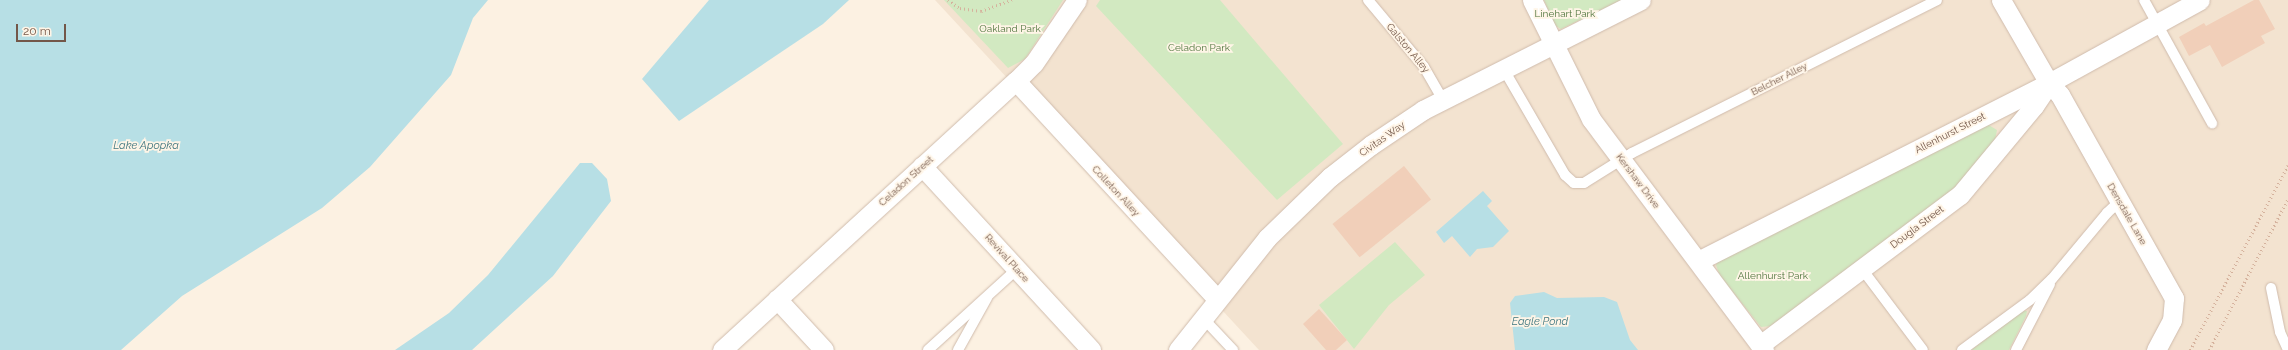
<!DOCTYPE html>
<html>
<head>
<meta charset="utf-8">
<style>
  body { margin:0 }
  #map { position:relative; width:2288px; height:350px; overflow:hidden; background:#fcf1e2; font-family:Raleway,sans-serif }
  div>[style] { position:absolute }
  .residential>* { inset:0; background:#f3e3d0 }
  .green>* { inset:0; background:#d2e9c1 }
  .water>* { inset:0; background:#b7dfe5 }
  .building>* { inset:0; background:#f1cfb9; transform-origin:0 0 }
  .path>* { height:2.5px; margin-top:-1.25px; transform-origin:0; background:repeating-linear-gradient(90deg,#d5b29d 0 1px,transparent 0 4px) }
  .roads { filter:drop-shadow(0 0 1px #cfbbac) drop-shadow(0 0 1px #cfbbac) }
  .lane>* { height:10px; margin:-5px; padding:0 5px; transform-origin:5px; border-radius:5px; background:#fff }
  .street>* { height:19px; margin:-9.5px; padding:0 9.5px; transform-origin:9.5px; border-radius:9.5px; background:#fff }
  span { translate:-50% -50%; white-space:nowrap; text-align:center; line-height:1.15; -webkit-text-stroke:3.5px #fff5e7; paint-order:stroke }
  .park-label { font-size:10px; color:#537841 }
  .street-label { font-size:10px; color:#735749 }
  .water-label { font-size:11px; color:#3f767f; font-style:italic }
  .scale { position:absolute; left:16px; top:24px; width:50px; height:18px; box-sizing:border-box; border:2px solid #735749; border-top:0; padding-left:5px; font-size:12px; line-height:14px; white-space:nowrap; color:#735749; -webkit-text-stroke:3px #fff5e7; paint-order:stroke }
</style>
</head>
<body>
<div id="map">
  <div class="residential">
    <i style="clip-path:polygon(935px 0,2288px 0,2288px 350px,1259px 350px)"></i>
  </div>
  <div class="green">
    <i style="clip-path:polygon(944px 0,1063px 0,1025px 59px,1008px 68px)"></i>
    <i style="clip-path:polygon(1100px 0,1220px 0,1343px 144px,1277px 200px,1096px 6px)"></i>
    <i style="clip-path:polygon(1544px 0,1622px 0,1561px 29px,1554px 25px)"></i>
    <i style="clip-path:polygon(1987px 124px,1997px 130px,1995px 140px,1956px 188px,1771px 326px,1761px 327px,1720px 276px,1716px 265px,1719px 259px)"></i>
    <i style="clip-path:polygon(1395px 242px,1425px 275px,1389px 305px,1354px 349px,1319px 305px)"></i>
    <i style="clip-path:polygon(2022px 311px,2027px 311px,2026px 316px,2009px 350px,1971px 350px)"></i>
  </div>
  <div class="water">
    <i style="clip-path:polygon(0 0,488px 0,473px 18px,451px 75px,370px 167px,322px 208px,182px 296px,121px 350px,0 350px)"></i>
    <i style="clip-path:polygon(709px 0,849px 0,823px 24px,679px 121px,642px 79px)"></i>
    <i style="clip-path:polygon(580px 163px,592px 163px,607px 179px,611px 201px,553px 276px,472px 350px,395px 350px,449px 313px,488px 275px)"></i>
    <i style="clip-path:polygon(1483px 191px,1492px 201px,1487px 206px,1509px 231px,1493px 247px,1477px 249px,1470px 257px,1452px 236px,1444px 243px,1436px 232px)"></i>
    <i style="clip-path:polygon(1544px 292px,1557px 298px,1604px 297px,1617px 302px,1630px 340px,1638px 350px,1515px 350px,1510px 303px,1515px 296px)"></i>
  </div>
  <div class="building">
    <i style="clip-path:polygon(2254px 0,2259px 0,2275px 29px,2261px 36px,2265px 43px,2222px 67px,2210px 45px,2189px 56px,2179px 37px,2204px 23px,2206px 26px)"></i>
    <i style="left:1404px;top:166px;width:43px;height:92px;rotate:51deg"></i>
    <i style="clip-path:polygon(1319px 309px,1347px 340px,1336px 350px,1326px 350px,1303px 324px)"></i>
  </div>
  <div class="path">
    <i style="left:948px;top:0;width:14px;rotate:34deg"></i>
    <i style="left:960px;top:8px;width:21px;rotate:8deg"></i>
    <i style="left:981px;top:11px;width:33px;rotate:-20deg"></i>
    <i style="left:2190px;top:350px;width:209px;rotate:-62.1deg"></i>
    <i style="left:2209px;top:350px;width:170px;rotate:-62.4deg"></i>
  </div>
  <div class="roads">
    <div class="lane">
      <i style="left:1368px;top:0;width:87px;rotate:50.1deg"></i>
      <i style="left:1424px;top:67px;width:38px;rotate:60deg"></i>
      <i style="left:2144px;top:0;width:141px;rotate:61.1deg"></i>
      <i style="left:1503px;top:68px;width:124px;rotate:59.9deg"></i>
      <i style="left:1565px;top:175px;width:12px;rotate:42deg"></i>
      <i style="left:1574px;top:183px;width:10px"></i>
      <i style="left:1584px;top:183px;width:57px;rotate:-32deg"></i>
      <i style="left:1632px;top:153px;width:341px;rotate:-26.6deg"></i>
      <i style="left:1862px;top:269px;width:101px;rotate:53deg"></i>
      <i style="left:2271px;top:288px;width:45px;rotate:78.4deg"></i>
      <i style="left:2280px;top:332px;width:20px;rotate:66deg"></i>
      <i style="left:1203px;top:318px;width:44px;rotate:46.8deg"></i>
      <i style="left:928px;top:350px;width:120px;rotate:-42.3deg"></i>
      <i style="left:958px;top:350px;width:60px;rotate:-60.9deg"></i>
      <i style="left:1962px;top:350px;width:84px;rotate:-36.3deg"></i>
      <i style="left:2030px;top:300px;width:30px;rotate:-44deg"></i>
      <i style="left:2052px;top:279px;width:86px;rotate:-50.2deg"></i>
      <i style="left:2107px;top:213px;width:18px;rotate:-43deg"></i>
      <i style="left:2016px;top:350px;width:74px;rotate:-62.7deg"></i>
    </div>
    <div class="street">
      <i style="left:1532px;top:0;width:133px;rotate:63.6deg"></i>
      <i style="left:1591px;top:119px;width:289px;rotate:53.2deg"></i>
      <i style="left:2001px;top:0;width:96px;rotate:60deg"></i>
      <i style="left:2049px;top:83px;width:16px;rotate:47deg"></i>
      <i style="left:2060px;top:95px;width:233px;rotate:60.7deg"></i>
      <i style="left:2174px;top:298px;width:22px;rotate:95deg"></i>
      <i style="left:2172px;top:320px;width:34px;rotate:118deg"></i>
      <i style="left:1016px;top:81px;width:297px;rotate:47.3deg"></i>
      <i style="left:922px;top:166px;width:250px;rotate:47.4deg"></i>
      <i style="left:1698px;top:261px;width:394px;rotate:-26.9deg"></i>
      <i style="left:2049px;top:83px;width:172px;rotate:-28.8deg"></i>
      <i style="left:777px;top:299px;width:69px;rotate:47.3deg"></i>
      <i style="left:1760px;top:345px;width:250px;rotate:-36.9deg"></i>
      <i style="left:1960px;top:195px;width:116px;rotate:-50.3deg"></i>
      <i style="left:2034px;top:106px;width:25px;rotate:-56deg"></i>
      <i style="left:722px;top:350px;width:398px;rotate:-42.5deg"></i>
      <i style="left:1016px;top:81px;width:25px;rotate:-45deg"></i>
      <i style="left:1034px;top:63px;width:76px;rotate:-55.7deg"></i>
      <i style="left:1178px;top:350px;width:143px;rotate:-51.5deg"></i>
      <i style="left:1267px;top:238px;width:88px;rotate:-44.1deg"></i>
      <i style="left:1330px;top:177px;width:52px;rotate:-38deg"></i>
      <i style="left:1371px;top:145px;width:63px;rotate:-33.9deg"></i>
      <i style="left:1423px;top:110px;width:244px;rotate:-26.8deg"></i>
    </div>
  </div>
  <div class="park-label">
    <span style="left:1565px;top:14px">Linehart Park</span>
    <span style="left:1010px;top:29px">Oakland Park</span>
    <span style="left:1199px;top:48px">Celadon Park</span>
    <span style="left:1773px;top:276px">Allenhurst Park</span>
  </div>
  <div class="street-label">
    <span style="left:1408px;top:48px;rotate:50deg">Galston Alley</span>
    <span style="left:1779px;top:79px;rotate:-27deg">Belcher Alley</span>
    <span style="left:1950px;top:133px;rotate:-27deg">Allenhurst Street</span>
    <span style="left:1382px;top:139px;rotate:-35deg">Civitas Way</span>
    <span style="left:906px;top:181px;rotate:-42deg">Celadon Street</span>
    <span style="left:1638px;top:181px;rotate:53deg">Kershaw Drive</span>
    <span style="left:1116px;top:191px;rotate:47deg">Colleton Alley</span>
    <span style="left:2127px;top:214px;rotate:60deg">Densdale Lane</span>
    <span style="left:1917px;top:227px;rotate:-37deg">Dougla Street</span>
    <span style="left:1007px;top:258px;rotate:48deg">Revival Place</span>
  </div>
  <div class="water-label">
    <span style="left:146px;top:146px">Lake Apopka</span>
    <span style="left:1540px;top:322px">Eagle Pond</span>
  </div>
  <div class="scale">20 m</div>
</div>
</body>
</html>
